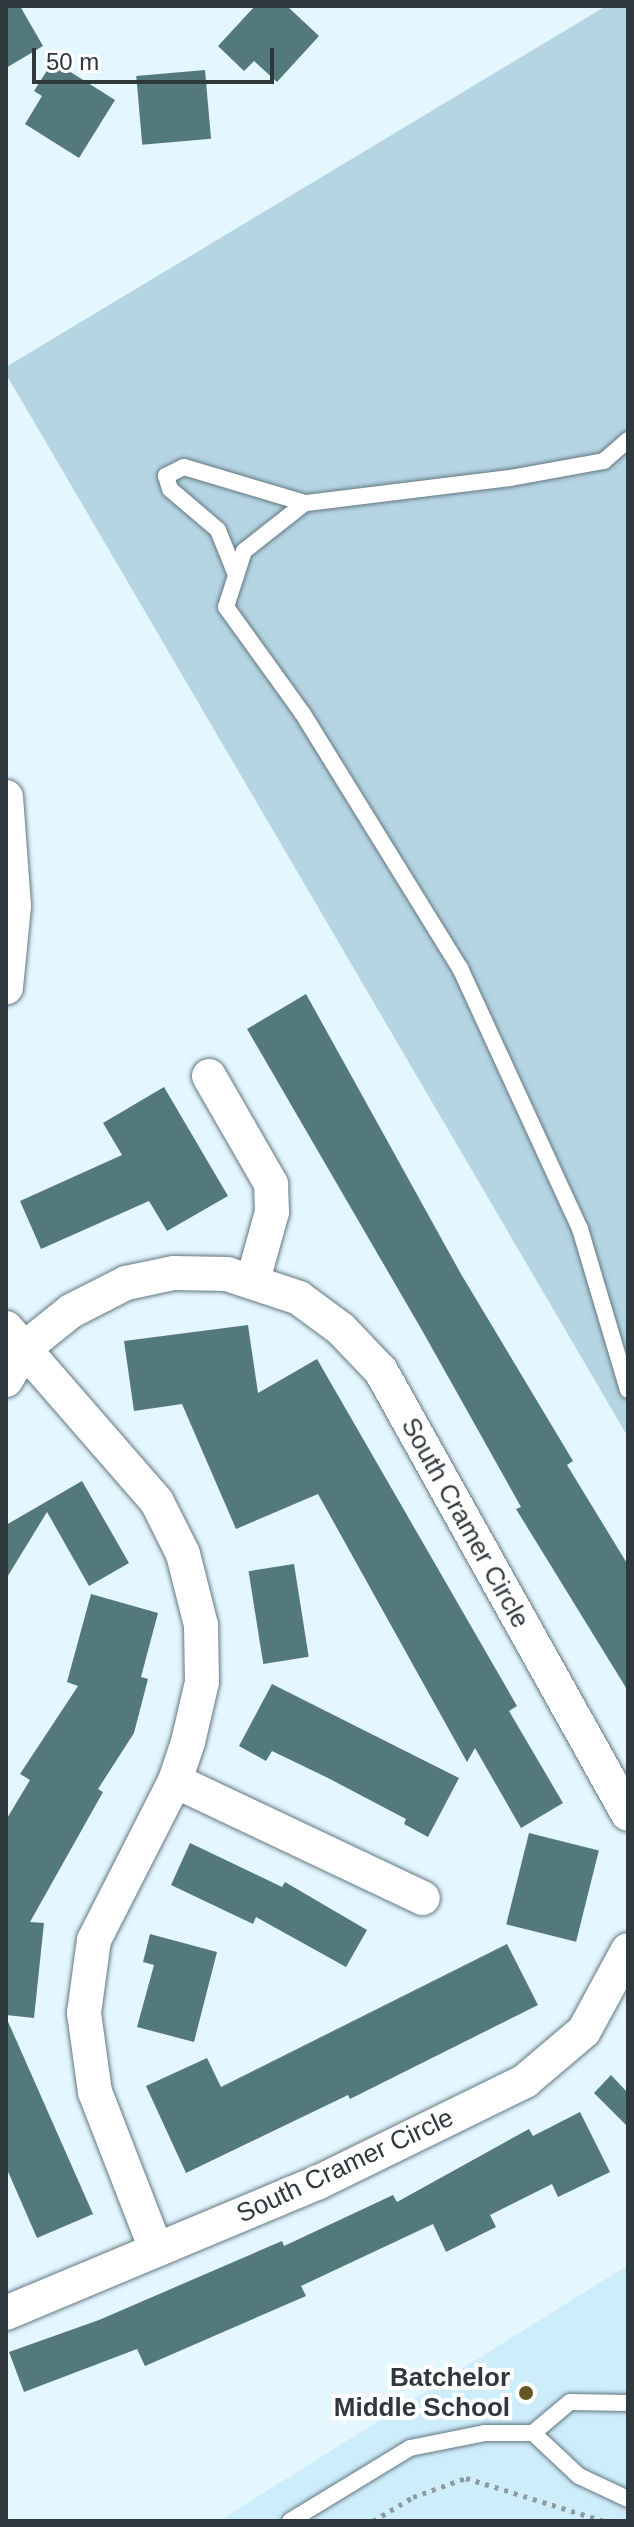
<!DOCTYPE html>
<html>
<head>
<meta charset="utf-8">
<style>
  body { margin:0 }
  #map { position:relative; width:634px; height:2527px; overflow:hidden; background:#e4f6fe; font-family:Arial,sans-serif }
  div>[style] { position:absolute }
  .built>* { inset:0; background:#ceedfb }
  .green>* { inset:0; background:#b6d5e3 }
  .building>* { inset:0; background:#54797b; transform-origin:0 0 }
  .path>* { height:5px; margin-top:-2.5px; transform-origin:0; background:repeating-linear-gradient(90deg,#8e9ca2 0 4px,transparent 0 10px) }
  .roads { filter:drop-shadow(0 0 2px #637780) drop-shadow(0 0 2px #637780) }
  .lane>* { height:16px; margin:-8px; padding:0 8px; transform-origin:8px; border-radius:8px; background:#fff }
  .street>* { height:34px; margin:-17px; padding:0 17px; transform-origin:17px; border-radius:17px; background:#fff }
  .dots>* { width:22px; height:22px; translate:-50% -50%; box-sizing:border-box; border:4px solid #fff; border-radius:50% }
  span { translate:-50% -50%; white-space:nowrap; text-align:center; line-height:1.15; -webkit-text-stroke:8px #fff; paint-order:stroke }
  .street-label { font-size:26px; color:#2f383c }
  .poi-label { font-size:26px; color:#2f383c; font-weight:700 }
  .right { translate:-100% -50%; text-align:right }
  .frame { position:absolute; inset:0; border:8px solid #2f383c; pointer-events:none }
  .scale { position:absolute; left:32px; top:48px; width:242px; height:36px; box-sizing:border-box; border:4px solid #2f383c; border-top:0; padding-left:10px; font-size:24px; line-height:28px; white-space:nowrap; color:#2f383c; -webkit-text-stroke:6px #fff; paint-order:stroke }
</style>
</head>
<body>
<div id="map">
  <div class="built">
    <i style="clip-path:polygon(628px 2265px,628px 2521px,219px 2521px)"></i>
  </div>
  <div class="green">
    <i style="clip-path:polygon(606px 6px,628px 6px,628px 1437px,6px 374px,6px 367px)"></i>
  </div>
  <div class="building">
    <i style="clip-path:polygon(6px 6px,20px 6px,43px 46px,6px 68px)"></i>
    <i style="clip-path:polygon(255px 6px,287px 6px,319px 36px,277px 82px,254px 61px,244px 71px,218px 46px)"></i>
    <i style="clip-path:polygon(53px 61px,115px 100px,79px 158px,25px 124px,42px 96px,34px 91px)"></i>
    <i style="left:205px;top:70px;width:69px;height:69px;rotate:85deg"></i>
    <i style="clip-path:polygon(306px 994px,461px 1274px,573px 1461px,567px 1465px,628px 1565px,628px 1691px,516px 1509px,521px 1507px,423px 1332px,247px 1029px)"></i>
    <i style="clip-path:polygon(164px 1087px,228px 1196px,167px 1231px,149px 1201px,41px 1249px,20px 1201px,122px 1155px,103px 1123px)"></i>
    <i style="clip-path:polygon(248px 1325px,258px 1393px,317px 1359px,517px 1706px,509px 1711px,563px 1803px,521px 1828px,475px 1748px,467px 1762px,318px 1494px,236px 1529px,182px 1404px,134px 1411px,124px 1341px)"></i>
    <i style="clip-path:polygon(82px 1481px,129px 1563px,89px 1586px,47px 1512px,6px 1579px,6px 1525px)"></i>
    <i style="left:294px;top:1564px;width:94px;height:46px;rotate:81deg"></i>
    <i style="clip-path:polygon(91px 1594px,158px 1613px,141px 1677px,148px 1679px,134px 1733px,98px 1789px,103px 1792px,30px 1922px,44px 1923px,34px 2018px,6px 2015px,6px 1820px,30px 1780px,20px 1774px,78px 1686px,67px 1682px)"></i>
    <i style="clip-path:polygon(272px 1684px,459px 1778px,428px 1837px,404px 1824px,406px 1819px,328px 1778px,272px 1751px,266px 1761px,239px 1746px)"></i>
    <i style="left:529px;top:1833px;width:72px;height:94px;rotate:14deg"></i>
    <i style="clip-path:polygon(190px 1843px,282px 1887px,285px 1882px,367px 1930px,346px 1967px,256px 1917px,253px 1924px,171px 1885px)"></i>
    <i style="clip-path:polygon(150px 1934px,217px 1952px,194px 2042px,137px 2027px,154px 1965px,143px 1962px)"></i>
    <i style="clip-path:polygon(507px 1944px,538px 2005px,350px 2099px,348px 2095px,186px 2173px,146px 2086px,207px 2058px,221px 2087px)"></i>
    <i style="clip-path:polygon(6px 2017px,93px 2214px,37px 2238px,6px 2167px)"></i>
    <i style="clip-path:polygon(611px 2075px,628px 2093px,628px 2127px,594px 2093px)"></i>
    <i style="clip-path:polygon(580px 2112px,610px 2172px,558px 2197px,552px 2184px,490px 2215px,496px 2227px,446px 2252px,433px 2224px,301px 2286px,306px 2296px,145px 2366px,137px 2349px,24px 2392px,9px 2352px,99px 2320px,282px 2241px,284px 2246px,393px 2195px,397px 2202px,529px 2129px,533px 2136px)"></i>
  </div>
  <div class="path">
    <i style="left:373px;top:2521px;width:47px;rotate:-31deg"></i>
    <i style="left:413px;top:2497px;width:56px;rotate:-19.7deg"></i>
    <i style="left:466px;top:2478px;width:145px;rotate:17.3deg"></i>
  </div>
  <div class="roads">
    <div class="lane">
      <i style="left:628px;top:440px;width:32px;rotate:139deg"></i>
      <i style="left:604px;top:461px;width:96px;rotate:169.7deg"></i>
      <i style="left:510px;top:478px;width:207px;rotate:173deg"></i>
      <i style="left:305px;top:503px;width:78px;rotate:141.8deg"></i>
      <i style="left:244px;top:551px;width:59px;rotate:107.8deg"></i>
      <i style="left:226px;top:607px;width:132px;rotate:54.3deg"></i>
      <i style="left:303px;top:714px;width:299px;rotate:58.3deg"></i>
      <i style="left:460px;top:968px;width:287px;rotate:65.3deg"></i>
      <i style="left:580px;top:1229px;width:168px;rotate:73.4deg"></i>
      <i style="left:236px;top:575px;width:48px;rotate:-111.8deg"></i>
      <i style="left:218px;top:530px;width:63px;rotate:-139.5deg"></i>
      <i style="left:170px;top:489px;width:14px;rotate:-107deg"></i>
      <i style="left:166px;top:476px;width:20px;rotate:-27deg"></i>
      <i style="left:184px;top:467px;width:126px;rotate:16.6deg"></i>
      <i style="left:533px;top:2433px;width:48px;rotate:-40deg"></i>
      <i style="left:570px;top:2402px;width:58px;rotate:1deg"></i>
      <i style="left:290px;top:2521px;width:140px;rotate:-31.3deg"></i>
      <i style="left:410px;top:2448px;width:76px;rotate:-11.3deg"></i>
      <i style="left:485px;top:2433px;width:48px"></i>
      <i style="left:533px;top:2433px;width:63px;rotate:43.1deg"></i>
      <i style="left:579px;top:2476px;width:54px;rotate:25.1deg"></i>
    </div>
    <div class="street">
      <i style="left:6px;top:797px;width:109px;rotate:85.8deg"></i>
      <i style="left:14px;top:906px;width:82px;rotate:95.6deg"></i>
      <i style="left:209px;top:1076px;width:125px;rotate:60.1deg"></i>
      <i style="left:271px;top:1184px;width:28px;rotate:88deg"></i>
      <i style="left:272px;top:1212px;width:71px;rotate:105.6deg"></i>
      <i style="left:6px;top:1328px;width:230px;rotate:49deg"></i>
      <i style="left:157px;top:1502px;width:58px;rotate:63.4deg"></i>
      <i style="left:183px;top:1554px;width:73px;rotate:75.8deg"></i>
      <i style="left:201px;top:1625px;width:57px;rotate:89deg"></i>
      <i style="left:202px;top:1682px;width:62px;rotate:103.1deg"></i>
      <i style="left:188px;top:1742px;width:41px;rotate:108.4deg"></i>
      <i style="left:175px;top:1781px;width:178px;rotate:117deg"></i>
      <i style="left:94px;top:1940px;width:74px;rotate:97.8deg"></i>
      <i style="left:84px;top:2013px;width:80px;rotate:82.1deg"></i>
      <i style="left:95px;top:2092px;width:168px;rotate:68.8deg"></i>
      <i style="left:6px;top:1380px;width:37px;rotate:-59deg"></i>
      <i style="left:25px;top:1348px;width:59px;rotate:-38.8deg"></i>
      <i style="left:71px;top:1311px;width:62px;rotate:-27deg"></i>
      <i style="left:126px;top:1283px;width:49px;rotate:-11.8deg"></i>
      <i style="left:174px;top:1273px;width:53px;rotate:1.1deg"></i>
      <i style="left:227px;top:1274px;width:76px;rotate:18.4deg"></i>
      <i style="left:299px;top:1298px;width:52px;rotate:36.4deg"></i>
      <i style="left:341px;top:1329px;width:58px;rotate:46.4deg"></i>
      <i style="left:381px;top:1371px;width:507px;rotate:60.86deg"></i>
      <i style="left:175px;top:1781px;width:274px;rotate:25.3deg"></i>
      <i style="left:6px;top:2313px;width:337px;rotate:-22.7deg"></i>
      <i style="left:317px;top:2183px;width:232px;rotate:-26.1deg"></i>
      <i style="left:525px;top:2081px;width:77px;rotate:-40.3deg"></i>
      <i style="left:584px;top:2031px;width:92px;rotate:-61.5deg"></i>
    </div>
  </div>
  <div class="dots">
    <i style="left:526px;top:2393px;background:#655623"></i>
  </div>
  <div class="street-label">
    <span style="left:465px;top:1523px;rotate:61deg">South Cramer Circle</span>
    <span style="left:345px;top:2166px;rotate:-25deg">South Cramer Circle</span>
  </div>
  <div class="poi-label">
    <span class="right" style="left:510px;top:2393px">Batchelor<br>Middle School</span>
  </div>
  <div class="frame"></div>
  <div class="scale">50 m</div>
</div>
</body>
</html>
